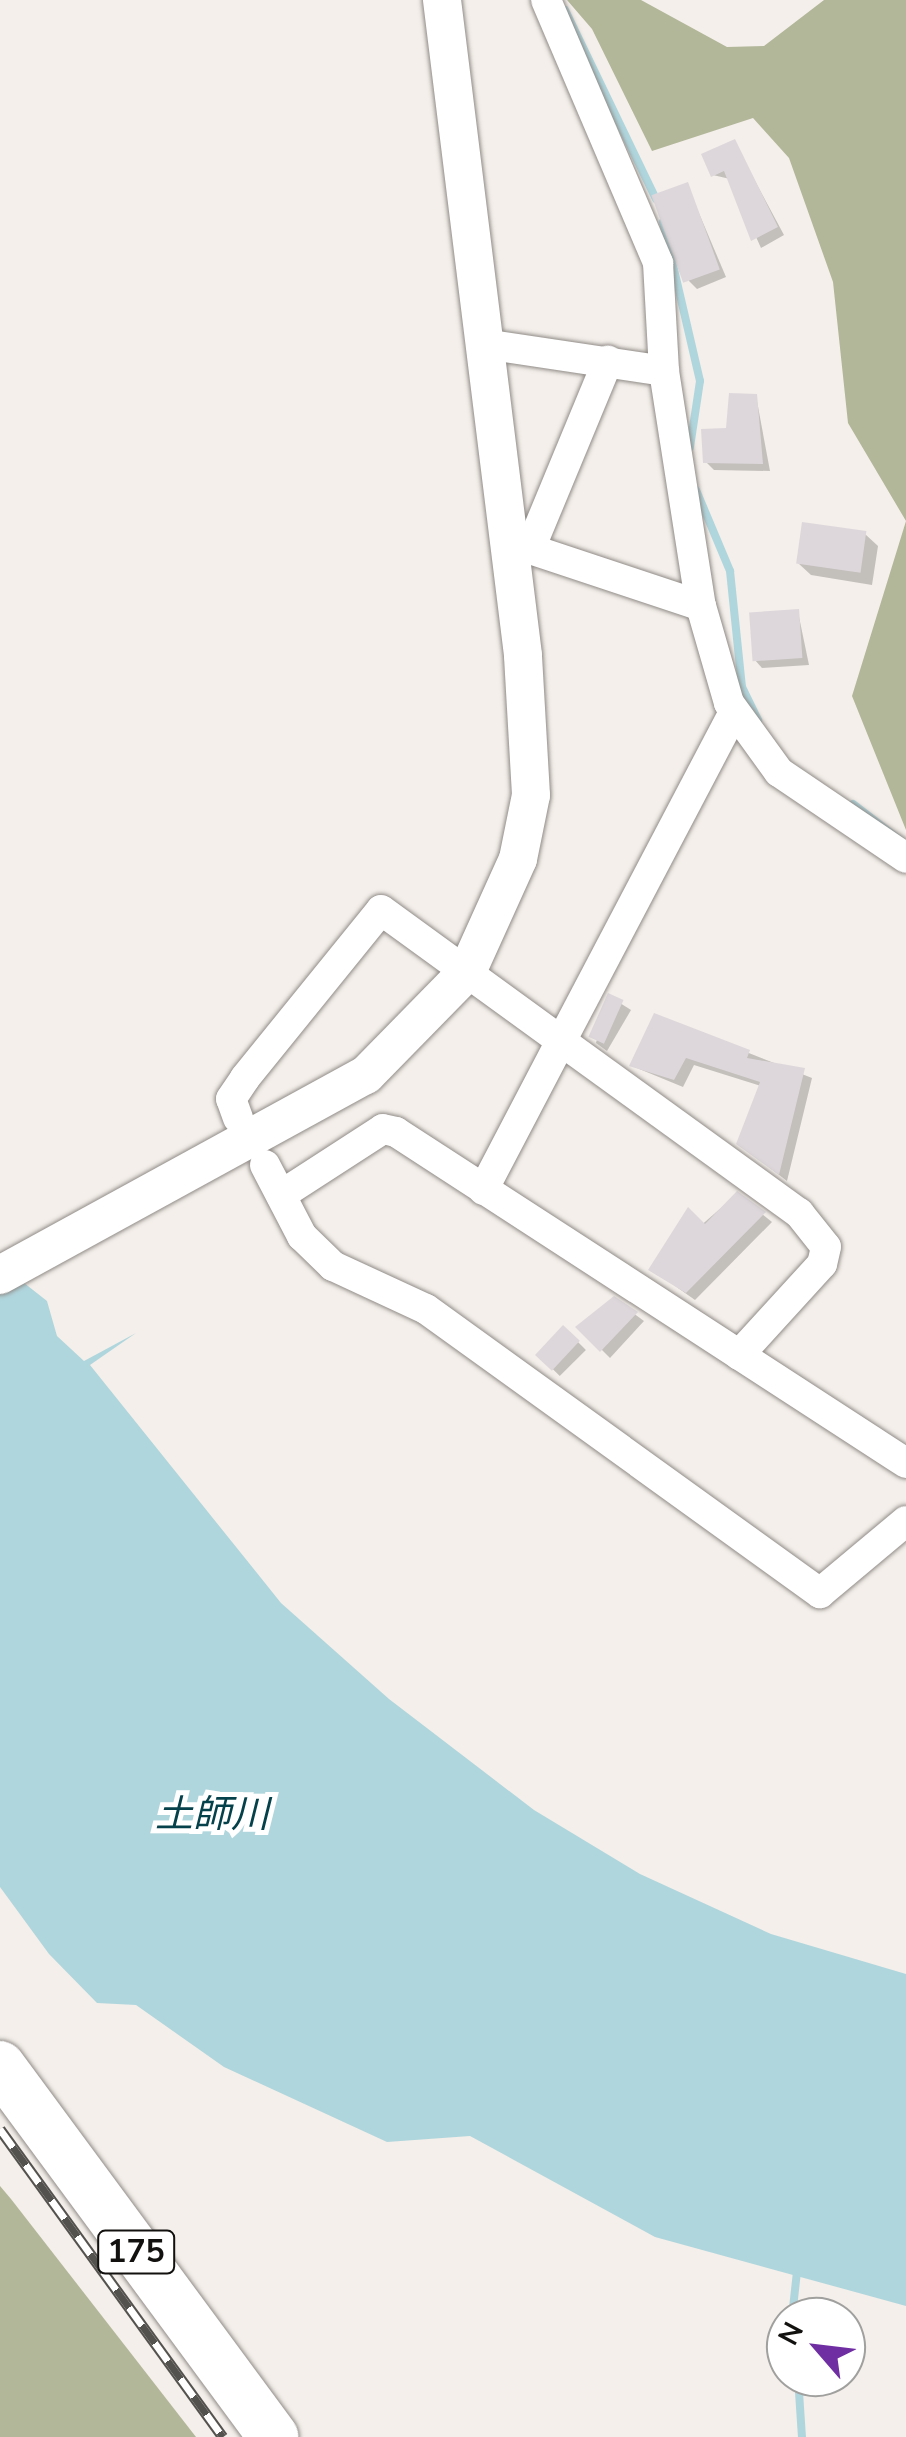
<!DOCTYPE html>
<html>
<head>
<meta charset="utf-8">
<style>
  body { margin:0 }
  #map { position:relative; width:906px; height:2437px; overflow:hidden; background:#f4efea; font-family:"Nunito Sans","Noto Sans JP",sans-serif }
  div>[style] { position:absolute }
  .forest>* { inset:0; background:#b2b799 }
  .water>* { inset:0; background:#b0d6dd }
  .shadow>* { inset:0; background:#0003; transform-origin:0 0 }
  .stream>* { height:8px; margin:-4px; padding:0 4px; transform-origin:4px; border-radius:4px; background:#b0d6dd }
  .building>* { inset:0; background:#ddd7db; transform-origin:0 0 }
  .roads { filter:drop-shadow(0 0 2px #908b87) drop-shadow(0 0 2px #908b87) }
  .minor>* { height:30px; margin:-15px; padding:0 15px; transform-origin:15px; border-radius:15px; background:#fff }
  .tertiary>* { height:38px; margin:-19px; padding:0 19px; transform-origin:19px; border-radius:19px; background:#fff }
  .trunk>* { height:50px; margin:-25px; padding:0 25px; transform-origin:25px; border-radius:25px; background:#fff }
  .rail>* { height:11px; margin-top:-5.5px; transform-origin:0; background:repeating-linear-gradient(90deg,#fff 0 22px,#54524f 0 44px); box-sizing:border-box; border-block:2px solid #54524f }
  span { translate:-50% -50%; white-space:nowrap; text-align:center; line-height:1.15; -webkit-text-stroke:10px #fff; paint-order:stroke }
  .shield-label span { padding:2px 8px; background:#fff; border:2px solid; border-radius:8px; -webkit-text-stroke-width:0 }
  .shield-label { font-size:32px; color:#12110f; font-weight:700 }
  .water-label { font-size:38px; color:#05414a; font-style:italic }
  .north { position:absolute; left:766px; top:2297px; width:100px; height:100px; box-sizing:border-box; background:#fff; border:2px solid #a0a09f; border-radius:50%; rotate:298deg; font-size:28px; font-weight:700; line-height:40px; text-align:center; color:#12110f }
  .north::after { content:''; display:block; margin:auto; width:35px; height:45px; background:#702ea3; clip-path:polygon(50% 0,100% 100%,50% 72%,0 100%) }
</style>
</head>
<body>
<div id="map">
  <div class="forest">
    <i style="clip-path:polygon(567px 0,641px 0,727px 47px,764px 46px,824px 0,906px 0,906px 830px,852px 696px,906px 521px,848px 423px,833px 282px,789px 158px,753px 118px,652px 151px,592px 29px)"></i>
    <i style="clip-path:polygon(0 2186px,11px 2199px,196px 2437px,0 2437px)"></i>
  </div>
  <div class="water">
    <i style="clip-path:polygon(14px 1275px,47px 1301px,57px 1336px,84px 1361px,136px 1333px,90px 1365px,281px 1603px,389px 1699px,534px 1810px,640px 1874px,771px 1934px,906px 1974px,906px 2306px,655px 2237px,470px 2136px,387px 2142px,224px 2067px,136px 2005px,97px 2003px,49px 1954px,0 1887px,0 1283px)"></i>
  </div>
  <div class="shadow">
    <i style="clip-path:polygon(734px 142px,784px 235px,761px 248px,730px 179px,713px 175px)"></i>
    <i style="clip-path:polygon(687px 185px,726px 277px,697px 289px,689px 281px)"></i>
    <i style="clip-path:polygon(756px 396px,770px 471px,714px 470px,706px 462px)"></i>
    <i style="clip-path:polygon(865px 534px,878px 546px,872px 585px,811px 575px,798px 563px)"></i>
    <i style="clip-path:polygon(798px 612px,809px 665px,762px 668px,754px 659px)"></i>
    <i style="clip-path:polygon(609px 996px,631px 1010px,607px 1051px,596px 1043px)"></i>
    <i style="clip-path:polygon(655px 1016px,812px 1078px,787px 1181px,739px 1144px,761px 1086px,694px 1065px,683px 1087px,632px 1066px)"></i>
    <i style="clip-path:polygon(737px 1194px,772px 1222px,695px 1300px,651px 1269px)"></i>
    <i style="clip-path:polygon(614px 1299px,644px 1321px,610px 1358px,579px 1327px)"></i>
    <i style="left:564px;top:1328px;width:31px;height:37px;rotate:45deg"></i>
  </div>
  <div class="stream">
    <i style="left:565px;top:10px;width:210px;rotate:64.3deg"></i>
    <i style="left:663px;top:222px;width:163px;rotate:76.9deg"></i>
    <i style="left:700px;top:381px;width:67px;rotate:98.6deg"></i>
    <i style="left:696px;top:490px;width:88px;rotate:67.2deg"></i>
    <i style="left:730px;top:571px;width:117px;rotate:84.1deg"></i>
    <i style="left:742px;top:687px;width:37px;rotate:64deg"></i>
    <i style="left:853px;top:804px;width:59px;rotate:37.5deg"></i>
    <i style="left:792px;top:2317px;width:45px;rotate:-83.7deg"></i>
    <i style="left:798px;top:2377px;width:60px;rotate:86.2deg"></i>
  </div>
  <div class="building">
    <i style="clip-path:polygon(735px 139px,778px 227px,751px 241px,724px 171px,711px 177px,701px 154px)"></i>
    <i style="left:688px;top:182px;width:93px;height:39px;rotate:70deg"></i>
    <i style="clip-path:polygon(729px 393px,757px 394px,763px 464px,703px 463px,701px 429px,726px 428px)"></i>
    <i style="left:802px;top:522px;width:65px;height:42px;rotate:8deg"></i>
    <i style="left:799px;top:609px;width:49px;height:50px;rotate:86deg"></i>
    <i style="left:608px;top:993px;width:17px;height:48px;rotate:24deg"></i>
    <i style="clip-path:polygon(654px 1013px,750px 1050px,747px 1058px,805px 1068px,779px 1175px,736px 1144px,760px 1082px,686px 1058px,674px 1080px,629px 1066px)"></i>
    <i style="clip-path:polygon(737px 1191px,766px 1212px,686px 1293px,648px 1270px,688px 1207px,705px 1224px)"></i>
    <i style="clip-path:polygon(614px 1296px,638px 1312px,600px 1352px,575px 1327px)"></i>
    <i style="left:563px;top:1325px;width:23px;height:41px;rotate:43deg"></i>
  </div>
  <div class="roads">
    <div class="minor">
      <i style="left:546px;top:0;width:286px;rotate:66.9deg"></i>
      <i style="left:658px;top:263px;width:108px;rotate:86.8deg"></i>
      <i style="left:664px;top:371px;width:238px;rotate:81.1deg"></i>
      <i style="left:701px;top:606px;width:101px;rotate:73.9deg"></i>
      <i style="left:729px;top:703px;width:85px;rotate:54.1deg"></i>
      <i style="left:779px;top:772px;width:153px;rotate:34.1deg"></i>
      <i style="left:484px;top:344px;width:182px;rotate:8.5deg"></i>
      <i style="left:530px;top:549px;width:180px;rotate:18.4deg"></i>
      <i style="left:509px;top:554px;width:22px;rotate:-13deg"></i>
      <i style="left:530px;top:549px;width:204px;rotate:-67.5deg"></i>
      <i style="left:734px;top:712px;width:372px;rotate:117.7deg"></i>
      <i style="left:561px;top:1041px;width:294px;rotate:35.9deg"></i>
      <i style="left:799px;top:1213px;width:43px;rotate:51.5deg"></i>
      <i style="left:826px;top:1247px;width:17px;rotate:103deg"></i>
      <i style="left:822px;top:1264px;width:123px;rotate:132.4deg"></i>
      <i style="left:238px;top:1118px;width:20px;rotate:-110deg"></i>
      <i style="left:231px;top:1099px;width:25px;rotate:-56deg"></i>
      <i style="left:245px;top:1078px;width:216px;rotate:-51deg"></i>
      <i style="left:381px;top:910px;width:223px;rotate:36deg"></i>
      <i style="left:561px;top:1041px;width:168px;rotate:117.6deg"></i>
      <i style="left:265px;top:1165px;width:80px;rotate:62.5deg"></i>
      <i style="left:302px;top:1236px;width:43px;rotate:44.1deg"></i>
      <i style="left:333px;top:1266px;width:102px;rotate:24.8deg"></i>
      <i style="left:426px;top:1309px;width:486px;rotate:35.8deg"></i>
      <i style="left:820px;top:1593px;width:112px;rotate:-39.9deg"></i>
      <i style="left:281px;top:1195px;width:121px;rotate:-32.9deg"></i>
      <i style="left:383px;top:1129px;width:13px;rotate:13deg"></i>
      <i style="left:396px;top:1132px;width:608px;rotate:32.98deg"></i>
    </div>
    <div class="tertiary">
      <i style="left:0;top:1275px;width:417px;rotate:-28.7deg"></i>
      <i style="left:366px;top:1075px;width:144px;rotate:-45.6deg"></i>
      <i style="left:467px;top:972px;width:124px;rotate:-65.7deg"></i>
      <i style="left:518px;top:859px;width:65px;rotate:-78.5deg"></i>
      <i style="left:531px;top:795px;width:140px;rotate:-93.3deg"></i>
      <i style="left:523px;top:655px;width:660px;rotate:-97.05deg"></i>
    </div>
    <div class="trunk">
      <i style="left:0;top:2066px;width:461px;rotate:53.6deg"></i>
    </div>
  </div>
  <div class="rail">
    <i style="left:0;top:2129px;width:380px;rotate:54.1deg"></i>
  </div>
  <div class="shield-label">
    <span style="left:136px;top:2252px">175</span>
  </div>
  <div class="water-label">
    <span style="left:212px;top:1815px">土師川</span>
  </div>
  <div class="north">N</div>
</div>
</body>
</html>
